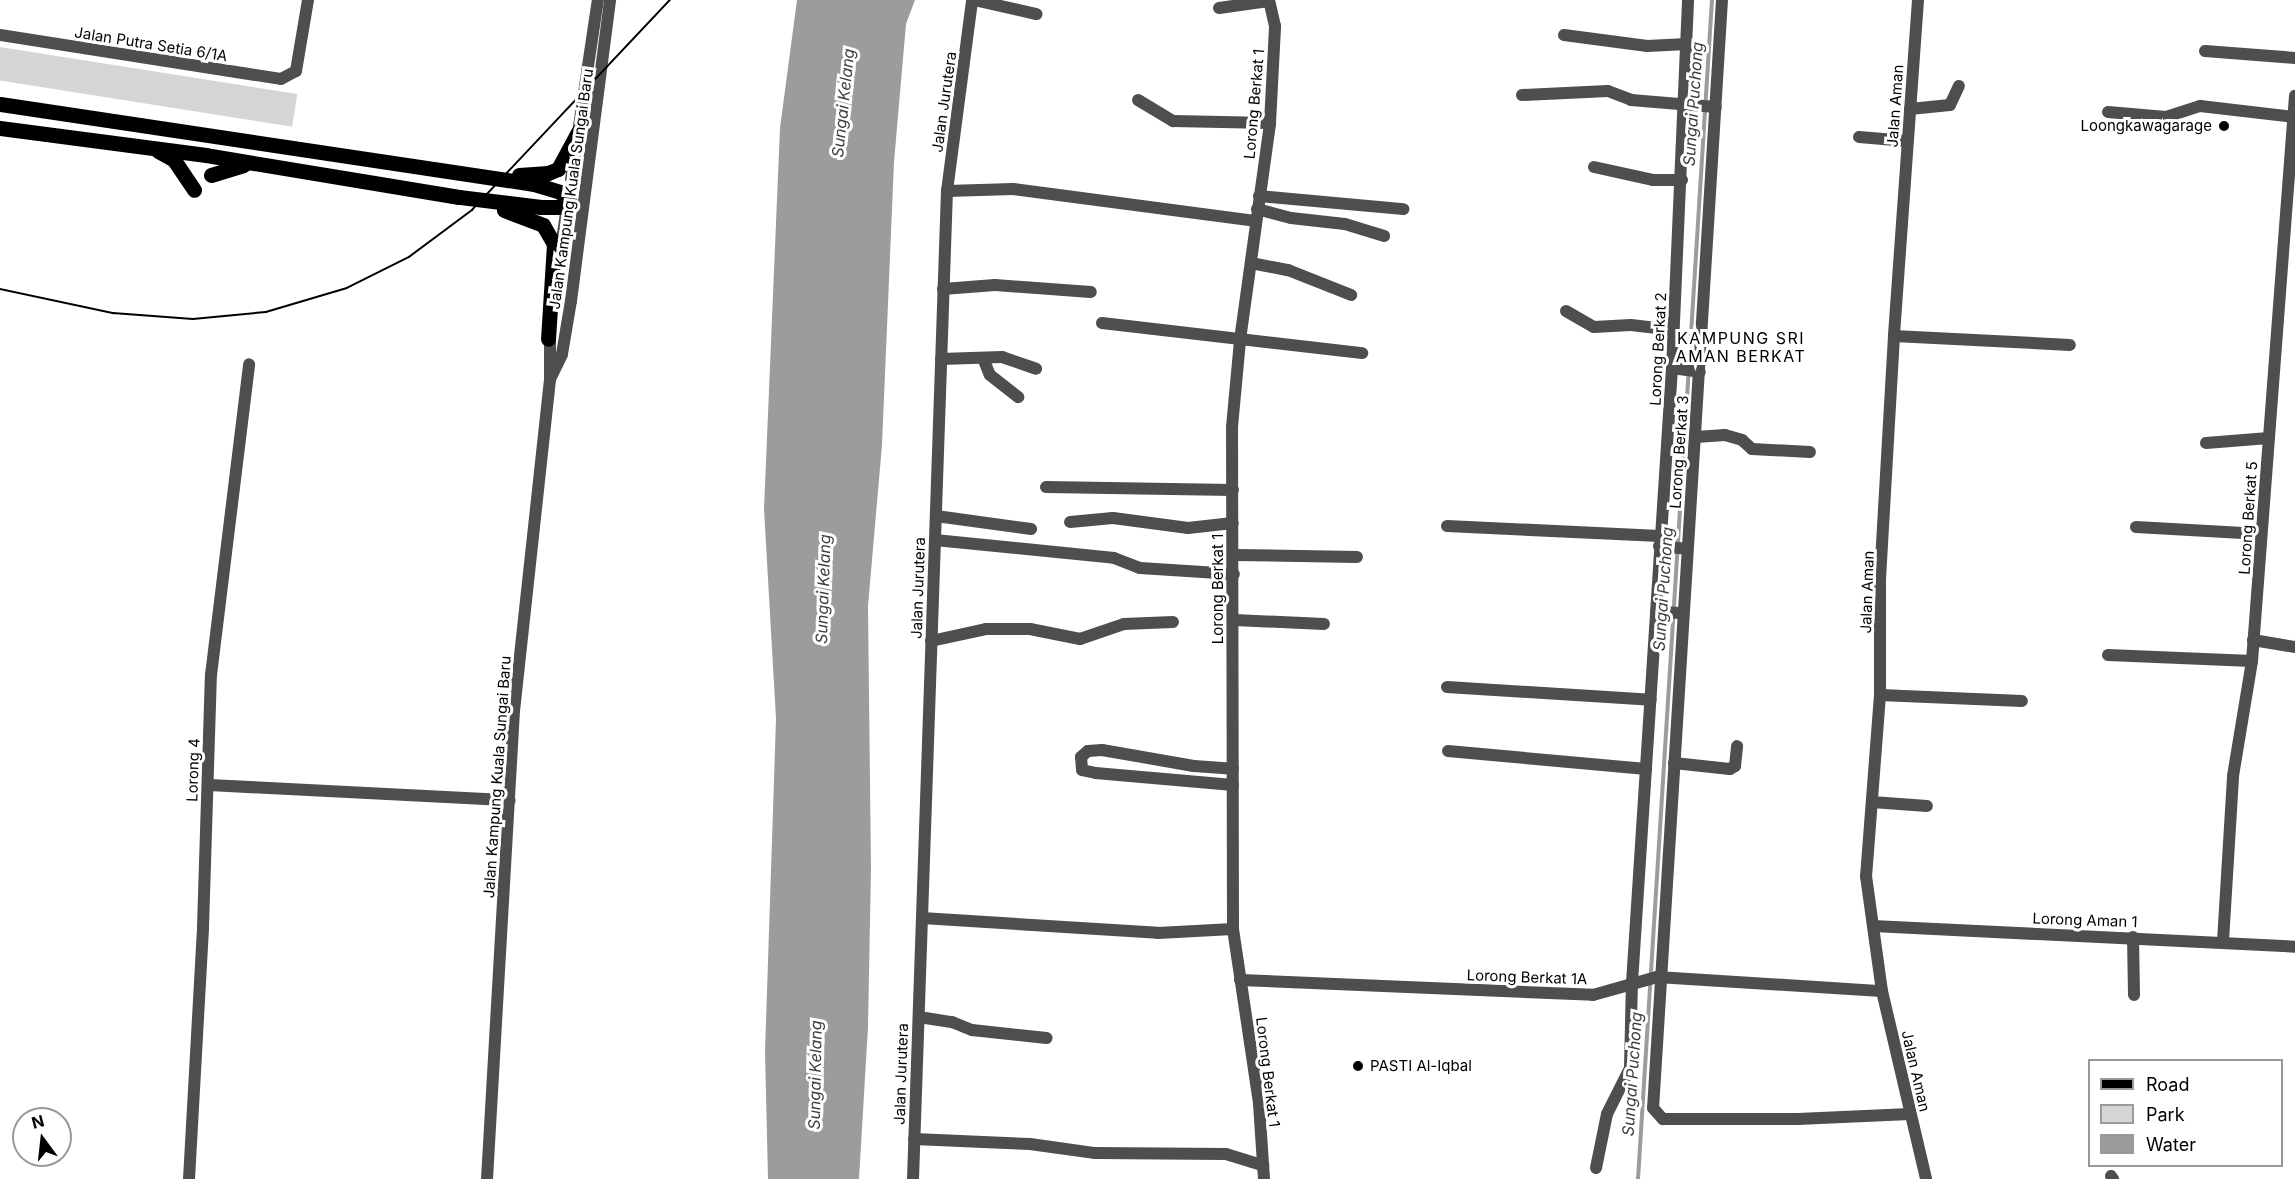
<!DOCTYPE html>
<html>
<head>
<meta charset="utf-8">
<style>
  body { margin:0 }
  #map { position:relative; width:2295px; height:1179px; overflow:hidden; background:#fff; font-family:Inter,sans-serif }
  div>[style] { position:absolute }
  .green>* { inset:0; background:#d5d5d5; transform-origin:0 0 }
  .water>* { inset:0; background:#9c9c9c }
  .stream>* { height:4px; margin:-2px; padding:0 2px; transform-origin:2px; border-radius:2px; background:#9c9c9c }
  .minor>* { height:12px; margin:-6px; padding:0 6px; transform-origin:6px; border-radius:6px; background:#4e4e4e }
  .major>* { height:15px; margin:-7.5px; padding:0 7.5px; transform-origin:7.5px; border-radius:7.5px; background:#000 }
  .tram>* { height:1.5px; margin:-0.75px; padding:0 0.75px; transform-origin:0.75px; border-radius:0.75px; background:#000 }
  .dots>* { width:16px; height:16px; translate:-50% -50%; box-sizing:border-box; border:3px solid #fff; border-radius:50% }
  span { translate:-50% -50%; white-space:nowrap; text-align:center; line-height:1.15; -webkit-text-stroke:6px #fff; paint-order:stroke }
  .street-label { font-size:15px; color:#000 }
  .poi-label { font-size:15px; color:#000 }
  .right { translate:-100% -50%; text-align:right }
  .left { translate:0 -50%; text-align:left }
  .water-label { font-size:16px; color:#3d3d3d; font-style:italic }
  .neighbourhood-label { font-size:16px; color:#000; letter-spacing:1.5px }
  .legend { position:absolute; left:2088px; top:1059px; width:195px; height:108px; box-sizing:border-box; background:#fff; border:2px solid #999; margin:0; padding:8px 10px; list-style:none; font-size:18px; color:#000 }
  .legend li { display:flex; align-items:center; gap:12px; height:30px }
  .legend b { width:30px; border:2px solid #999 }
  .north { position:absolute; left:12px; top:1107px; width:60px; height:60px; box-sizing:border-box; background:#fff; border:2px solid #999; border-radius:50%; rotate:345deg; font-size:16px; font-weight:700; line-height:24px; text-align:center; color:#000 }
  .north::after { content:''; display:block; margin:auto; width:21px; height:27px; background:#000; clip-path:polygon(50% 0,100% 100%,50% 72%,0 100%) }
</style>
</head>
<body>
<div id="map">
  <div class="green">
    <i style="left:0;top:47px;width:301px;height:33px;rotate:9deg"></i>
  </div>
  <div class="water">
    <i style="clip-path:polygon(797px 0,915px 0,906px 24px,894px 162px,882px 445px,868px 606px,871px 868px,868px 1027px,859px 1179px,768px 1179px,765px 1052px,776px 719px,764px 509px,780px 128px)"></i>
  </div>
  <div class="stream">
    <i style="left:1638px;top:1179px;width:1181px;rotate:-86.41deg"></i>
  </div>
  <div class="minor">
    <i style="left:974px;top:0;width:64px;rotate:12.7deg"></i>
    <i style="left:1722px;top:0;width:1110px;rotate:93.56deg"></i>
    <i style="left:1653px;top:1108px;width:15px;rotate:48deg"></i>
    <i style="left:1663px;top:1119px;width:135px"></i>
    <i style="left:1798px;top:1119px;width:112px;rotate:-2.6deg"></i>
    <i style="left:1918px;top:0;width:337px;rotate:94.1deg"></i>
    <i style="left:1894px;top:336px;width:245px;rotate:93.3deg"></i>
    <i style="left:1880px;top:581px;width:114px;rotate:90deg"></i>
    <i style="left:1880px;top:695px;width:182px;rotate:94.4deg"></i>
    <i style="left:1866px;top:876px;width:116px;rotate:82.1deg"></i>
    <i style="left:1882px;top:991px;width:193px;rotate:76.8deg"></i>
    <i style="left:1219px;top:8px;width:50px;rotate:-8deg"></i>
    <i style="left:0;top:35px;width:284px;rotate:8.9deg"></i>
    <i style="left:281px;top:79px;width:17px;rotate:-28deg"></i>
    <i style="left:296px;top:71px;width:72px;rotate:-80.4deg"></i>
    <i style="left:1564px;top:35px;width:84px;rotate:7.5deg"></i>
    <i style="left:1647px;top:46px;width:40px;rotate:-2.9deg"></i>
    <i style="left:2205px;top:51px;width:90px;rotate:4.4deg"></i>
    <i style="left:1522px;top:95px;width:86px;rotate:-2.7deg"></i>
    <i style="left:1608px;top:91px;width:25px;rotate:21deg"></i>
    <i style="left:1631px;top:100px;width:85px;rotate:4.7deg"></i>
    <i style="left:1138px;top:100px;width:41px;rotate:31deg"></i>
    <i style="left:1173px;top:121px;width:97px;rotate:1.2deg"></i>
    <i style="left:1910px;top:109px;width:40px;rotate:-5.7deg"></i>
    <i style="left:1950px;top:105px;width:21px;rotate:-65deg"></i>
    <i style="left:2108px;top:112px;width:58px;rotate:4.9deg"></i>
    <i style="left:2166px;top:117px;width:36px;rotate:-18deg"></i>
    <i style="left:2200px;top:106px;width:96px;rotate:6.6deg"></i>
    <i style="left:1859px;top:137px;width:48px;rotate:4.8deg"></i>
    <i style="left:1594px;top:167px;width:60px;rotate:12.4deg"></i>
    <i style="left:1653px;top:180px;width:29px"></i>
    <i style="left:947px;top:191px;width:66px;rotate:-1.7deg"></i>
    <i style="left:1013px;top:189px;width:244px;rotate:7.5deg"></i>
    <i style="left:1259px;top:196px;width:145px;rotate:5.2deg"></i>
    <i style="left:1257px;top:209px;width:35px;rotate:15deg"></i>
    <i style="left:1291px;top:218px;width:54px;rotate:6.3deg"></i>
    <i style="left:1345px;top:224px;width:41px;rotate:17.1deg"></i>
    <i style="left:559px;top:260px;width:263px;rotate:-81.5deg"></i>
    <i style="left:1251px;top:263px;width:38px;rotate:11deg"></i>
    <i style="left:1288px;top:270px;width:68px;rotate:21.6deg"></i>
    <i style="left:943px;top:289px;width:52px;rotate:-4.4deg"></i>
    <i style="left:995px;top:285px;width:96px;rotate:4.2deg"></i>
    <i style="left:1566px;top:311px;width:32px;rotate:30deg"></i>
    <i style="left:1594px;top:327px;width:37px;rotate:-3deg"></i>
    <i style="left:1631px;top:325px;width:43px;rotate:6.6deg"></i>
    <i style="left:1102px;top:323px;width:262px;rotate:6.6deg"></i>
    <i style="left:1894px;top:336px;width:176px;rotate:2.9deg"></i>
    <i style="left:983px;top:358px;width:18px;rotate:68deg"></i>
    <i style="left:990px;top:375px;width:36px;rotate:38deg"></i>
    <i style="left:941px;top:359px;width:61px;rotate:-1.9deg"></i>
    <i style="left:1002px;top:357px;width:36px;rotate:19deg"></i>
    <i style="left:1672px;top:368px;width:28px;rotate:8deg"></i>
    <i style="left:551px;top:377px;width:25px;rotate:-64deg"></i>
    <i style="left:562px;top:354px;width:54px;rotate:-80.4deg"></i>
    <i style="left:571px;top:301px;width:304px;rotate:-82.6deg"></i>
    <i style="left:1696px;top:437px;width:29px;rotate:-4deg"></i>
    <i style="left:1725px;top:435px;width:18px;rotate:16deg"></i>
    <i style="left:1742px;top:440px;width:13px;rotate:42deg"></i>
    <i style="left:1752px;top:449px;width:58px;rotate:3deg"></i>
    <i style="left:2206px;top:443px;width:63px;rotate:-4.5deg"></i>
    <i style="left:1046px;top:487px;width:187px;rotate:0.9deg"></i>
    <i style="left:936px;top:516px;width:96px;rotate:7.8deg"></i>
    <i style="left:1070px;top:522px;width:43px;rotate:-5.3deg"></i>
    <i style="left:1113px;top:518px;width:76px;rotate:7.6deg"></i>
    <i style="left:1188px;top:528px;width:45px;rotate:-6.3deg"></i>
    <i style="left:1447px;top:526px;width:213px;rotate:2.7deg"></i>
    <i style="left:2136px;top:527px;width:125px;rotate:3.2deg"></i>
    <i style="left:935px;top:540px;width:180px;rotate:5.7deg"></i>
    <i style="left:1114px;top:558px;width:28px;rotate:21deg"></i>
    <i style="left:1140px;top:568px;width:94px;rotate:3.7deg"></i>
    <i style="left:1659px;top:546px;width:27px;rotate:6deg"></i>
    <i style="left:1234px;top:555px;width:123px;rotate:0.9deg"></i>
    <i style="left:1656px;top:612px;width:26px;rotate:2deg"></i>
    <i style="left:1234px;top:620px;width:90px;rotate:2.5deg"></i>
    <i style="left:2253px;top:640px;width:43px;rotate:9.5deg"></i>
    <i style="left:931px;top:641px;width:56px;rotate:-12.3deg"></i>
    <i style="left:986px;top:629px;width:44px"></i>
    <i style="left:1030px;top:629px;width:51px;rotate:11.3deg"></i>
    <i style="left:1080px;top:639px;width:46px;rotate:-18.8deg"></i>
    <i style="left:1124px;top:624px;width:49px;rotate:-2.3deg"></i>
    <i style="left:2108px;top:655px;width:144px;rotate:2.4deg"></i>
    <i style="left:1447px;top:687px;width:204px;rotate:3.6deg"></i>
    <i style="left:1880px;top:695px;width:142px;rotate:2.4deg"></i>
    <i style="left:1448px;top:751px;width:199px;rotate:5.2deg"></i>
    <i style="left:1674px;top:763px;width:56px;rotate:6.1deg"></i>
    <i style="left:1730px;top:769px;width:6px;rotate:-31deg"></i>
    <i style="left:1735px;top:766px;width:20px;rotate:-84deg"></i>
    <i style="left:209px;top:785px;width:301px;rotate:2.9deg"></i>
    <i style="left:1233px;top:785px;width:138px;rotate:-175deg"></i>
    <i style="left:1096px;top:773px;width:14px;rotate:-168deg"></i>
    <i style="left:1082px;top:770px;width:13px;rotate:-94deg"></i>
    <i style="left:1081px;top:757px;width:9px;rotate:-41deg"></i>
    <i style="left:1088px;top:751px;width:14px;rotate:-4deg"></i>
    <i style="left:1102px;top:750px;width:93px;rotate:9.9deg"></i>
    <i style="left:1194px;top:766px;width:39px;rotate:4deg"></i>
    <i style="left:1872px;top:802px;width:55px;rotate:4.2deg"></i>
    <i style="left:922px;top:918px;width:236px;rotate:3.6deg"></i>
    <i style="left:1158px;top:933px;width:75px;rotate:-3.1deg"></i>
    <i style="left:1873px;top:926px;width:423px;rotate:2.8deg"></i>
    <i style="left:2133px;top:937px;width:58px;rotate:89deg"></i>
    <i style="left:2223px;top:941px;width:165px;rotate:-86.5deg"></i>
    <i style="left:2233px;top:776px;width:117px;rotate:-80.6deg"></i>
    <i style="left:2252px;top:661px;width:567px;rotate:-85.65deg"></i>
    <i style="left:1240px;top:980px;width:353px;rotate:2.4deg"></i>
    <i style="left:1593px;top:995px;width:66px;rotate:-15.7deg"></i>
    <i style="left:1657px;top:977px;width:225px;rotate:3.6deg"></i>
    <i style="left:919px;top:1017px;width:33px;rotate:9deg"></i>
    <i style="left:952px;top:1022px;width:22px;rotate:22deg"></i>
    <i style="left:972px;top:1030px;width:75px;rotate:6.1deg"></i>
    <i style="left:914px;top:1139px;width:116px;rotate:2.5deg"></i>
    <i style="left:1030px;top:1144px;width:66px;rotate:7.9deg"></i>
    <i style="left:1095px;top:1153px;width:131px;rotate:0.4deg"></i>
    <i style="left:1226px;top:1154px;width:39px;rotate:17deg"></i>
    <i style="left:1596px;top:1168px;width:55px;rotate:-78.5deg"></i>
    <i style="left:1607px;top:1114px;width:51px;rotate:-63.4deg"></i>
    <i style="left:1630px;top:1068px;width:85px;rotate:-88.7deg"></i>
    <i style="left:1632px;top:983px;width:616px;rotate:-86.28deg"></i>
    <i style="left:1672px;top:368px;width:368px;rotate:-87.5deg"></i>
    <i style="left:2111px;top:1176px;width:4px;rotate:56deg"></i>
    <i style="left:189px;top:1179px;width:252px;rotate:-86.8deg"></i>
    <i style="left:203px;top:927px;width:252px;rotate:-88.2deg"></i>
    <i style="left:211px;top:675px;width:313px;rotate:-83deg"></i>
    <i style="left:487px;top:1179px;width:469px;rotate:-86.7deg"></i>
    <i style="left:514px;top:711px;width:334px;rotate:-83.8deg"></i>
    <i style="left:550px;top:379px;width:48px;rotate:-90deg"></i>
    <i style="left:913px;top:1179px;width:989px;rotate:-88.03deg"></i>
    <i style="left:947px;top:191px;width:193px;rotate:-82.5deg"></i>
    <i style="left:1264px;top:1179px;width:76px;rotate:-93.8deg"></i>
    <i style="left:1259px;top:1103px;width:176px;rotate:-98.5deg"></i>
    <i style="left:1233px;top:929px;width:502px;rotate:-90.11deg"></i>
    <i style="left:1232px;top:427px;width:87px;rotate:-84.7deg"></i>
    <i style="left:1240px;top:340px;width:219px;rotate:-82.1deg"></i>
    <i style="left:1270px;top:123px;width:97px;rotate:-87deg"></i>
    <i style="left:1275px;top:26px;width:27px;rotate:-103deg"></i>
  </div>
  <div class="major">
    <i style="left:0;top:104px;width:540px;rotate:8.52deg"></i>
    <i style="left:534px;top:184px;width:28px;rotate:17deg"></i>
    <i style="left:561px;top:192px;width:11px;rotate:45deg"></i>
    <i style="left:569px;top:200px;width:13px;rotate:148deg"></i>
    <i style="left:558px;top:207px;width:17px;rotate:180deg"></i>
    <i style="left:541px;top:207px;width:83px;rotate:-173deg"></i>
    <i style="left:459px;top:197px;width:256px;rotate:-170.6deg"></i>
    <i style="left:206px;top:155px;width:208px;rotate:-172.5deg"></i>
    <i style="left:158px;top:151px;width:18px;rotate:29deg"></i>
    <i style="left:174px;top:160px;width:36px;rotate:56deg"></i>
    <i style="left:211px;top:175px;width:34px;rotate:-17deg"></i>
    <i style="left:519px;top:175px;width:29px;rotate:-4deg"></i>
    <i style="left:548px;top:173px;width:11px;rotate:-22deg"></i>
    <i style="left:558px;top:169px;width:42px;rotate:-61.6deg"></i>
    <i style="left:504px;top:210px;width:42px;rotate:21deg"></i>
    <i style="left:543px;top:225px;width:22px;rotate:60deg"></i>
    <i style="left:554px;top:244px;width:95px;rotate:93.6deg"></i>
  </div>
  <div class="tram">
    <i style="left:0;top:289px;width:116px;rotate:12deg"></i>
    <i style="left:113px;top:313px;width:80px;rotate:4.3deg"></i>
    <i style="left:193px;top:319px;width:73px;rotate:-5.5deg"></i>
    <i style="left:266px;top:312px;width:84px;rotate:-16.5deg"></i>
    <i style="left:347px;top:288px;width:69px;rotate:-26.6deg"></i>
    <i style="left:409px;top:257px;width:79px;rotate:-36.7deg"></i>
    <i style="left:472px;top:210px;width:289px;rotate:-46.7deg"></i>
  </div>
  <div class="dots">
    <i style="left:2224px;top:126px;background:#000"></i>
    <i style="left:1358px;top:1066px;background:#000"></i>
  </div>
  <div class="street-label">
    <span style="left:151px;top:44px;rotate:9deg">Jalan Putra Setia 6/1A</span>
    <span style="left:944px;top:102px;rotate:-82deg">Jalan Jurutera</span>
    <span style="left:1254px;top:104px;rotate:-85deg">Lorong Berkat 1</span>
    <span style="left:1895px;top:106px;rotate:-86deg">Jalan Aman</span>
    <span style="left:571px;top:189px;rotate:-82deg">Jalan Kampung Kuala Sungai Baru</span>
    <span style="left:1658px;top:349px;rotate:-87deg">Lorong Berkat 2</span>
    <span style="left:1679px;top:452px;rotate:-86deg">Lorong Berkat 3</span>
    <span style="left:2248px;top:518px;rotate:-86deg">Lorong Berkat 5</span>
    <span style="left:918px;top:588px;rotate:-88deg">Jalan Jurutera</span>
    <span style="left:1218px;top:589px;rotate:-90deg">Lorong Berkat 1</span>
    <span style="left:1867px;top:592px;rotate:-88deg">Jalan Aman</span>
    <span style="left:193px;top:770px;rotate:-88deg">Lorong 4</span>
    <span style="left:497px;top:777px;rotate:-86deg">Jalan Kampung Kuala Sungai Baru</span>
    <span style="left:2085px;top:920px;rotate:2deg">Lorong Aman 1</span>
    <span style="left:1527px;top:977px;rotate:2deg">Lorong Berkat 1A</span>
    <span style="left:1916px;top:1071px;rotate:77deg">Jalan Aman</span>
    <span style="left:1268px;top:1072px;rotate:83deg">Lorong Berkat 1</span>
    <span style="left:901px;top:1074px;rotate:-88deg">Jalan Jurutera</span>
  </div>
  <div class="poi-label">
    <span class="right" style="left:2212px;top:126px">Loongkawagarage</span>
    <span class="left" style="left:1370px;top:1066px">PASTI Al-Iqbal</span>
  </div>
  <div class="water-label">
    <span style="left:843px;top:103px;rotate:-84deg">Sungai Kelang</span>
    <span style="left:1693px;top:104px;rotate:-86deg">Sungai Puchong</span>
    <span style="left:823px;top:589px;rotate:-88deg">Sungai Kelang</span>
    <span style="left:1663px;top:589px;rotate:-86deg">Sungai Puchong</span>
    <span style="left:1632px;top:1074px;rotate:-86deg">Sungai Puchong</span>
    <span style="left:815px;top:1075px;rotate:-89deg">Sungai Kelang</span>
  </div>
  <div class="neighbourhood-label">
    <span style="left:1741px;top:347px">KAMPUNG SRI<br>AMAN BERKAT</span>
  </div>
  <ul class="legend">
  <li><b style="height:8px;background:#000"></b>Road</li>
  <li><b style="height:16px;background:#d5d5d5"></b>Park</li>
  <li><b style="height:16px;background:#9c9c9c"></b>Water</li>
  </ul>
  <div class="north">N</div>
</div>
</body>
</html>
